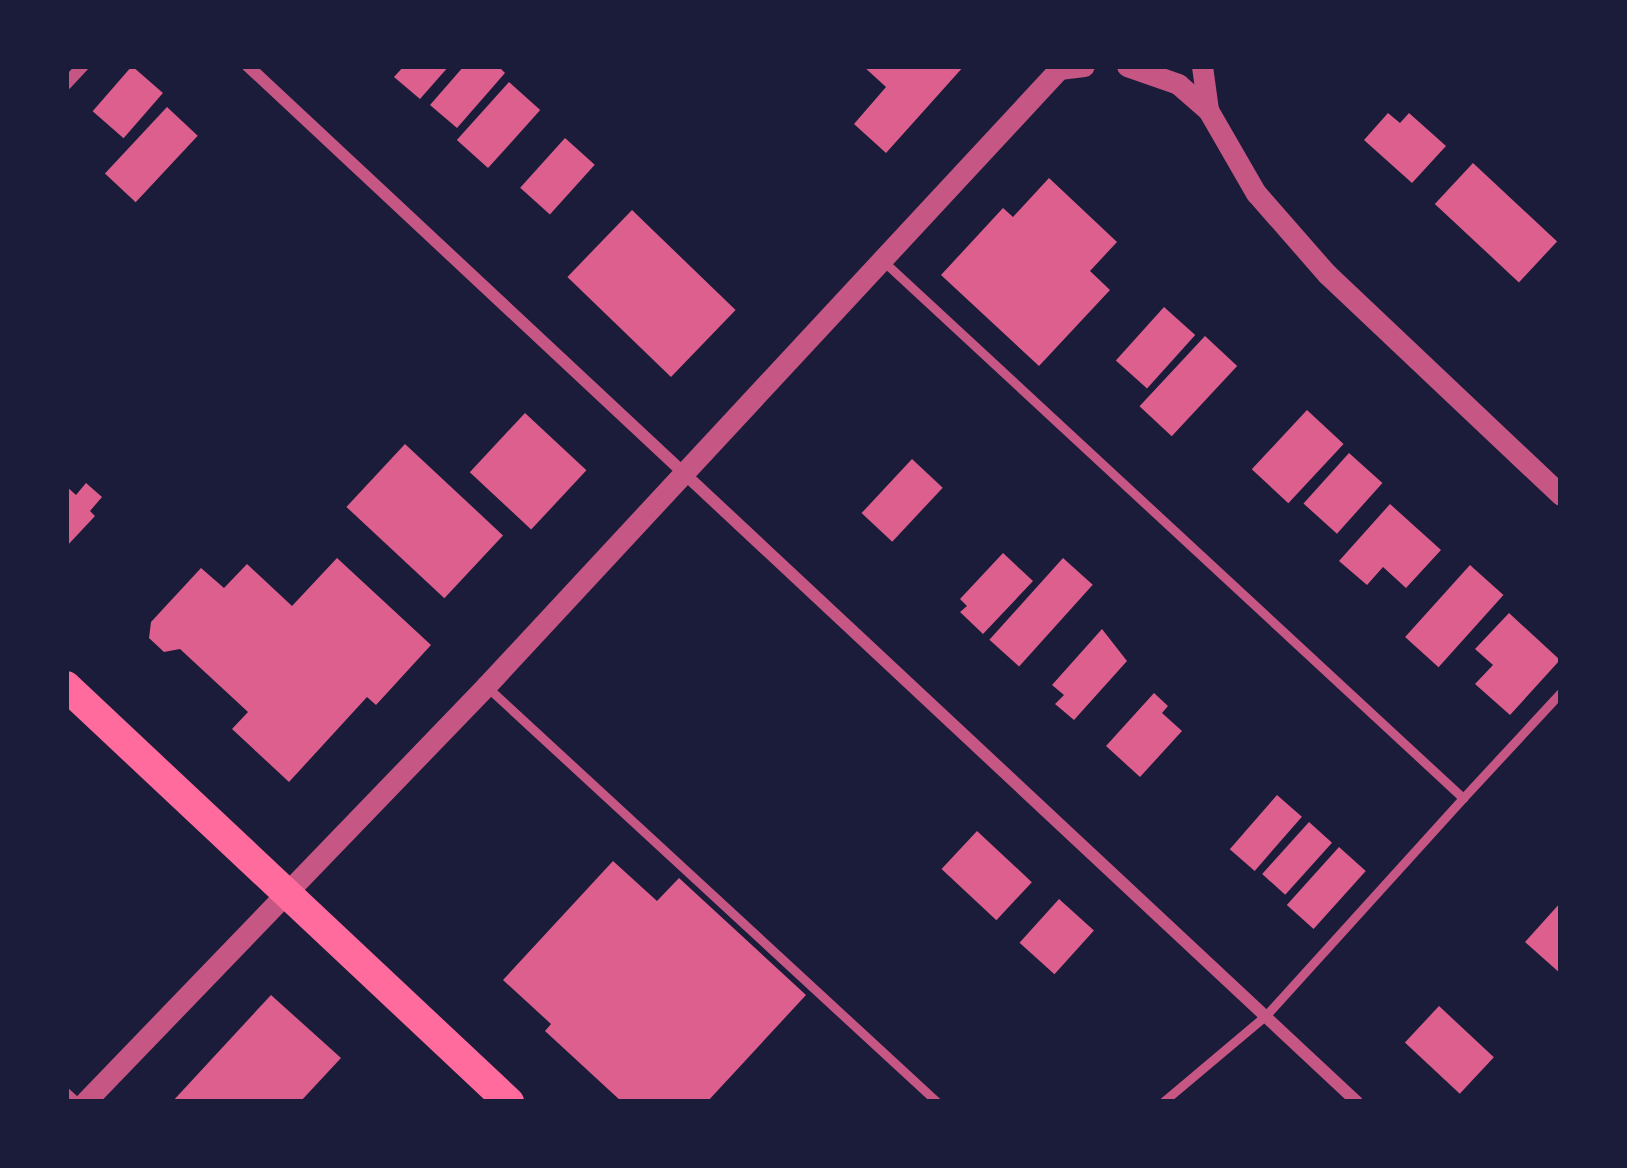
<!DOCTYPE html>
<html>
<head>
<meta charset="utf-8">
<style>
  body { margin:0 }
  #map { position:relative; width:1627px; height:1168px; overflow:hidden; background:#1b1b3a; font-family:"Asap Condensed",sans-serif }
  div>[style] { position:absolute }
  .building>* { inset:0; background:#dd5f8e; transform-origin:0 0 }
  .service>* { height:9px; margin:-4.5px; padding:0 4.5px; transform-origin:4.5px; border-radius:4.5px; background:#c65784 }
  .minor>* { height:12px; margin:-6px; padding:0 6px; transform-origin:6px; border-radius:6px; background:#c65784 }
  .tertiary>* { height:21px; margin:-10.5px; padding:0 10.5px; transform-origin:10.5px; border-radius:10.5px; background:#c65784 }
  .primary>* { height:30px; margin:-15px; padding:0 15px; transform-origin:15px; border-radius:15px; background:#ff6b9d }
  span { translate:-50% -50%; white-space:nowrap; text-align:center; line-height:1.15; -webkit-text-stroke:10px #1b1b3a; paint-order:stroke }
  .frame { position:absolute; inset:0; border:69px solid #1b1b3a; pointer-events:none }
</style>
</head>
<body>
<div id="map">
  <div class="building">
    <i style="left:132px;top:66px;width:41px;height:60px;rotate:41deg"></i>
    <i style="clip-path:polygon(404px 66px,449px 66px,420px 99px,394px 77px)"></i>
    <i style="clip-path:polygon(464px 66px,498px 66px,505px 73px,457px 128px,430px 105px)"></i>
    <i style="clip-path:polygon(863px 66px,964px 66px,886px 153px,854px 124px,886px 87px)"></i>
    <i style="left:509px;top:82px;width:42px;height:78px;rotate:42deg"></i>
    <i style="left:167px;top:107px;width:42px;height:91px;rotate:43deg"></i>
    <i style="clip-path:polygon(1388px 113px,1400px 123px,1409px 113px,1446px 146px,1412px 183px,1364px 140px)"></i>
    <i style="left:565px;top:138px;width:40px;height:67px;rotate:42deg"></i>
    <i style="left:1473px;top:163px;width:115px;height:56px;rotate:43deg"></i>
    <i style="clip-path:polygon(1049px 178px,1117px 242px,1090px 271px,1110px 290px,1039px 366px,941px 275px,1003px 208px,1013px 217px)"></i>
    <i style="left:632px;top:210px;width:144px;height:93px;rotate:44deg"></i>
    <i style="left:1164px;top:307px;width:42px;height:72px;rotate:42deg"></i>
    <i style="left:1205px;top:336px;width:44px;height:96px;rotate:43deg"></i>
    <i style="left:1307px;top:410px;width:50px;height:81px;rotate:43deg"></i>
    <i style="left:525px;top:413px;width:84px;height:81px;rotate:43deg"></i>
    <i style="left:405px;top:444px;width:134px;height:86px;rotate:43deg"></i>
    <i style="left:1349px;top:453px;width:45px;height:68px;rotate:42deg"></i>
    <i style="left:912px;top:459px;width:42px;height:74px;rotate:43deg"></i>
    <i style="clip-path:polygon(86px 483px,102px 497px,90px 511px,95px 516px,66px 547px,66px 486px,76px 495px)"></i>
    <i style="clip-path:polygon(1390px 504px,1441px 550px,1406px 588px,1383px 567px,1367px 585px,1339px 561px)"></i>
    <i style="clip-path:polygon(1003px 553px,1033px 581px,983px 634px,960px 612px,967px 606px,960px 599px)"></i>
    <i style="clip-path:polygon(337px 558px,431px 645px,376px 705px,367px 697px,289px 782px,232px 729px,248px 712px,180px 649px,164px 652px,149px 638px,151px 622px,201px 568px,224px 588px,247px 564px,292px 606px)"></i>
    <i style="left:1063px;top:558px;width:40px;height:110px;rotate:42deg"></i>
    <i style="left:1470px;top:565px;width:45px;height:97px;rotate:42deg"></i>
    <i style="clip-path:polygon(1509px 613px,1560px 660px,1510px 715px,1475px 684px,1493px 665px,1475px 649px)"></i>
    <i style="clip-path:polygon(1102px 629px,1127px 661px,1074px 720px,1055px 704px,1064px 695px,1052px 685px)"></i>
    <i style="clip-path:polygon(1154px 693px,1168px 706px,1162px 713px,1182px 731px,1140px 777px,1106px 746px)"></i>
    <i style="left:1277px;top:795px;width:33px;height:72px;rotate:41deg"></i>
    <i style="left:1309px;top:822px;width:31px;height:70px;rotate:42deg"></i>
    <i style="left:977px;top:831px;width:75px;height:52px;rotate:43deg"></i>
    <i style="left:1339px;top:847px;width:36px;height:78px;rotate:42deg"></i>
    <i style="clip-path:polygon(613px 861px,657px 901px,679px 878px,806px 995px,707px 1102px,622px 1102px,545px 1031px,551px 1024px,503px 980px)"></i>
    <i style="left:1059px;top:899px;width:47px;height:59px;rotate:42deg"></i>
    <i style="clip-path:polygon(1561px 902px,1561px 974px,1525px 942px)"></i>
    <i style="clip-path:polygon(271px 995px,341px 1058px,300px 1102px,172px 1102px)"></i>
    <i style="left:1439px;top:1006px;width:75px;height:50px;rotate:43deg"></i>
  </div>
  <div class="service">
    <i style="left:882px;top:260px;width:792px;rotate:42.8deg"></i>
    <i style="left:1463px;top:798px;width:294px;rotate:132.2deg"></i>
    <i style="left:1265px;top:1016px;width:133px;rotate:139.9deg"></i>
    <i style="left:486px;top:686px;width:614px;rotate:42.69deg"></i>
    <i style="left:1463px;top:798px;width:144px;rotate:-47.2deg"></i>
    <i style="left:66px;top:1092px;width:15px;rotate:42deg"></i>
  </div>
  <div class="minor">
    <i style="left:248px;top:66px;width:1518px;rotate:43.05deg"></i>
    <i style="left:66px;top:84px;width:25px;rotate:-47deg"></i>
  </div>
  <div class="tertiary">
    <i style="left:1127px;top:66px;width:54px;rotate:19.4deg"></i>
    <i style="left:1178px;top:84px;width:40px;rotate:41deg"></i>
    <i style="left:1202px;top:66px;width:44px;rotate:82.2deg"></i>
    <i style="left:1208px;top:110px;width:96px;rotate:60deg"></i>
    <i style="left:1256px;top:193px;width:108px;rotate:48.8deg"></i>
    <i style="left:1327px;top:274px;width:322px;rotate:43.4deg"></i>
    <i style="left:1059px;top:69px;width:25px;rotate:-7deg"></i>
    <i style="left:85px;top:1102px;width:578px;rotate:-46.05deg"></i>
    <i style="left:486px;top:686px;width:846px;rotate:-47.11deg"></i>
  </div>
  <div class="primary">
    <i style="left:66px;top:686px;width:608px;rotate:43.2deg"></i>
  </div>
  <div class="frame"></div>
</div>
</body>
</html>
